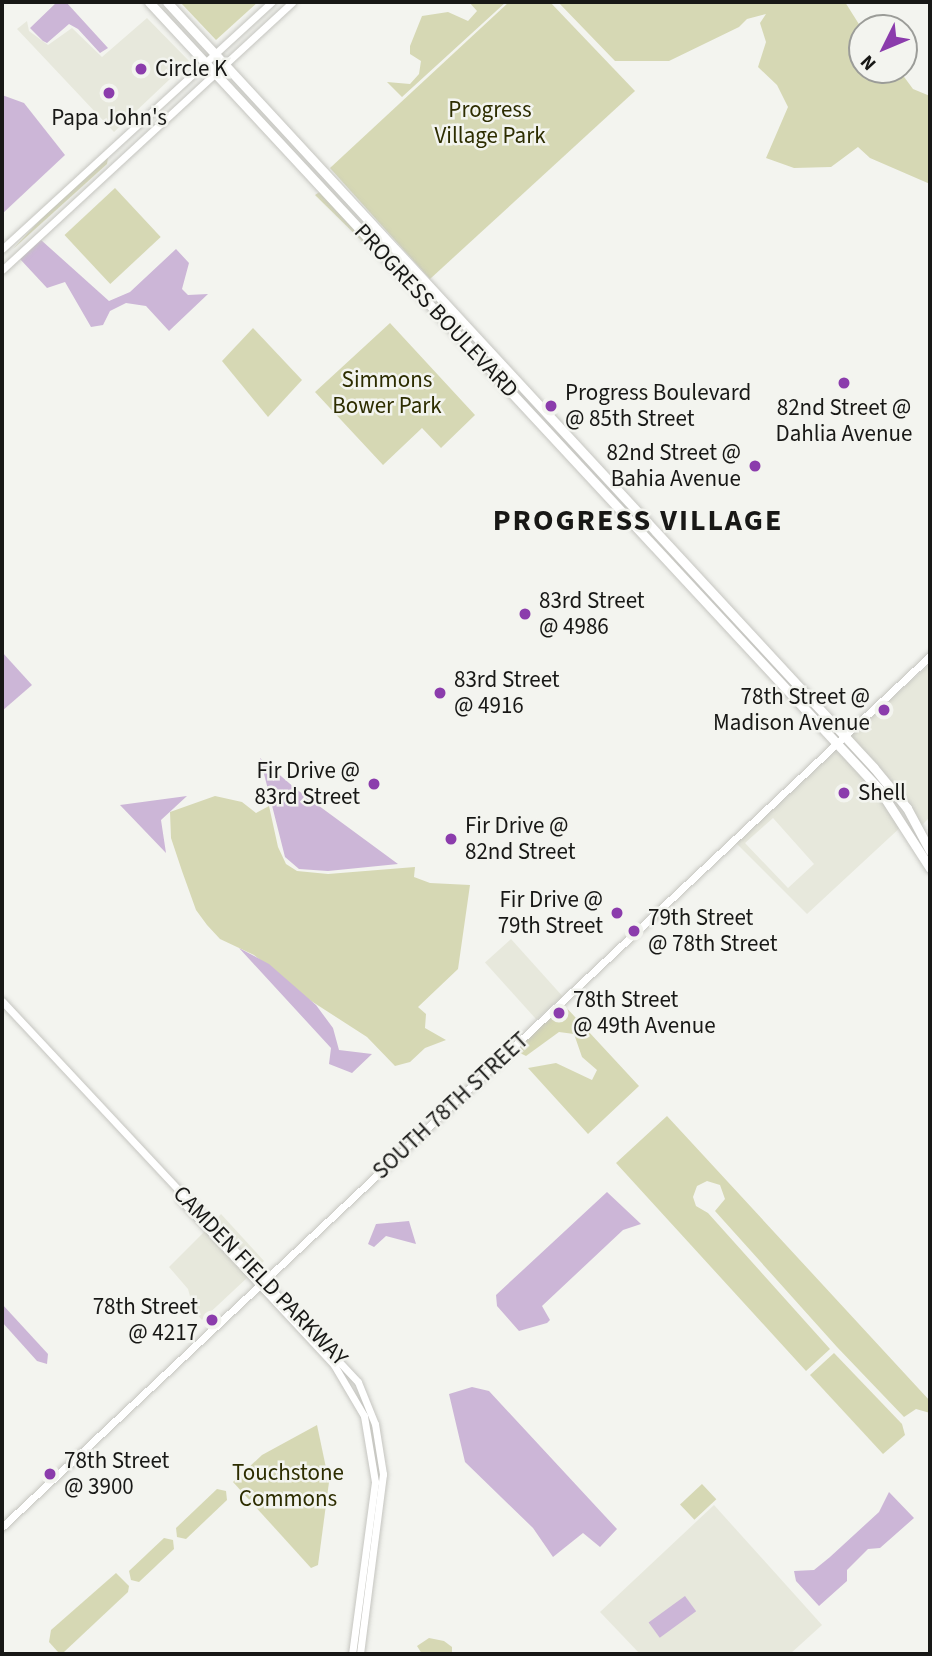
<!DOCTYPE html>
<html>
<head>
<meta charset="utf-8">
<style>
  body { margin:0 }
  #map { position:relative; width:932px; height:1656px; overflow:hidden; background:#f3f4ef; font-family:"Source Sans 3",sans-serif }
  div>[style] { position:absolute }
  .built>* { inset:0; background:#e7e8dc; transform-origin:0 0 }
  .green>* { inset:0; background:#d6d8b4; transform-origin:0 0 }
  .water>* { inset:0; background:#ccb6d7; transform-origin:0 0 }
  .roads { filter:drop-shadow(0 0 2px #c5c5c0) drop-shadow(0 0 2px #c5c5c0) }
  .tertiary>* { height:7px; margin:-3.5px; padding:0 3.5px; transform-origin:3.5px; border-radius:3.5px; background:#fff }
  .secondary>* { height:9px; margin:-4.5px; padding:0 4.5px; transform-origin:4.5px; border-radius:4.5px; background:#fff }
  .dots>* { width:19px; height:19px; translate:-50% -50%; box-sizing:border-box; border:4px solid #f3f4ef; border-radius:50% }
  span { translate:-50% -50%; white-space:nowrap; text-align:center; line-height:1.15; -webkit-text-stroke:5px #f3f4ef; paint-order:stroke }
  .poi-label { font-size:23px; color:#181816 }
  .left { translate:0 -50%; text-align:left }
  .right { translate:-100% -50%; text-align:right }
  .park-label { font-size:23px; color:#2d2d00 }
  .street-label { font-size:23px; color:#181816 }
  .district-label { font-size:30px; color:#181816; font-weight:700; letter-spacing:2px }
  .frame { position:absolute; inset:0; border:4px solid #181816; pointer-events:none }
  .north { position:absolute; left:848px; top:14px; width:70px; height:70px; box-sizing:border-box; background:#f3f4ef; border:2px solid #9b9c98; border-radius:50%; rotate:227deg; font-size:19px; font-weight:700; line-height:28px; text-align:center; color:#181816 }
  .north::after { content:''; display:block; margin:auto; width:24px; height:32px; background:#8b3cac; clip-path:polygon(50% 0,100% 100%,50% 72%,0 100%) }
</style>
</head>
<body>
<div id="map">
  <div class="built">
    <i style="clip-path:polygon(147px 18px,189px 61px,114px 132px,17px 29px,27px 21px,29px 31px,48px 45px,72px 28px,102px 57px)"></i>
    <i style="clip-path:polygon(930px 664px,930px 817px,921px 826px,848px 737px)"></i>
    <i style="clip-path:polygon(evenodd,837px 747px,903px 825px,807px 914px,736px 843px,837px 747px,773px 818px,814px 864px,788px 888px,745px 843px,773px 818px)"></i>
    <i style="left:511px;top:939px;width:77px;height:35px;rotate:48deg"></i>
    <i style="clip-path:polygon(221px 1214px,264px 1261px,258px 1267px,214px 1222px)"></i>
    <i style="clip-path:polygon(205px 1231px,248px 1277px,202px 1320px,194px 1311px,188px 1289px,169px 1267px)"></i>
    <i style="clip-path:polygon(714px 1505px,822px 1625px,790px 1654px,640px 1654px,600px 1612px)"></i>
  </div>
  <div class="green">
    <i style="clip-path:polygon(180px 2px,258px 2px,216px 40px)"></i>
    <i style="clip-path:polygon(469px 2px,506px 2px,402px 97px,387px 82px,410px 84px,419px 74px,421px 61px,410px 54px,410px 46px,422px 16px,448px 12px,468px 21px,477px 11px)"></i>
    <i style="clip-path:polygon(509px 2px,550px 2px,635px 91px,430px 279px,330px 168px)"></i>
    <i style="clip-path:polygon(558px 2px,845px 2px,862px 29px,862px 70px,899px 70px,913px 89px,930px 96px,930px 184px,870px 158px,858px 147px,831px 167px,794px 168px,766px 158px,788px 107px,777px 85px,758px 67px,766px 42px,760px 23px,766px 14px,747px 19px,739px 27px,669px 61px,615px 61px)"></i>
    <i style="clip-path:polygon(108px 157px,107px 164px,13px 249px,59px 200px)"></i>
    <i style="left:115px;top:188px;width:67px;height:69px;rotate:47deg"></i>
    <i style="clip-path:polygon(321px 191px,420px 298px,315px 195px)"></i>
    <i style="clip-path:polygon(390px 323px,475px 415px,441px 448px,422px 428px,383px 465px,315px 392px)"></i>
    <i style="clip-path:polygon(253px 328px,302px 380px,268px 417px,222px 361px)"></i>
    <i style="clip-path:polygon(215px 796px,242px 802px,256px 813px,269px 806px,278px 847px,286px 864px,297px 871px,328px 874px,415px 867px,414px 877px,430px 883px,470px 885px,458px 969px,418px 1007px,426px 1014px,425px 1028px,446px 1040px,425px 1048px,410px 1062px,395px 1066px,367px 1037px,305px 997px,254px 955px,220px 939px,207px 925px,196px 910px,182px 871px,171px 838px,170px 812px)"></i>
    <i style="clip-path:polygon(563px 1004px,639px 1086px,588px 1134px,528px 1068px,556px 1063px,592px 1080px,597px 1070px,582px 1057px,574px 1034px,559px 1032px,526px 1056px,514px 1050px)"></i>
    <i style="clip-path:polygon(667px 1116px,930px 1401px,930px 1413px,916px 1409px,904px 1417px,837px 1347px,715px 1211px,725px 1199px,720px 1185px,707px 1181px,697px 1186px,693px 1197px,696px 1206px,708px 1213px,830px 1349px,806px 1371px,616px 1163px)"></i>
    <i style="clip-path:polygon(834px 1353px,902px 1424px,905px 1435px,883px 1454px,810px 1375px)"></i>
    <i style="clip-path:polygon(317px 1425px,329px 1482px,318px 1565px,311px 1568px,233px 1482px,262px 1455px)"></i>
    <i style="left:702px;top:1484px;width:21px;height:30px;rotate:47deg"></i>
    <i style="clip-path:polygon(217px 1489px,226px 1491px,227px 1500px,186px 1539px,177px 1537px,176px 1528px)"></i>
    <i style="clip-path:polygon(164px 1538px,173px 1540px,174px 1549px,139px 1582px,131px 1580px,129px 1571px)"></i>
    <i style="clip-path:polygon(116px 1573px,129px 1586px,128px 1592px,64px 1652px,58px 1652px,49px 1642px,51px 1630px)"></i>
    <i style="clip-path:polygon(429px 1638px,444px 1641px,452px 1647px,452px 1654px,422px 1654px,417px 1646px)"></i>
  </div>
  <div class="water">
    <i style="clip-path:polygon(57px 2px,66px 2px,108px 48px,100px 53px,78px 29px,69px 24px,47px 43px,43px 41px,30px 28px)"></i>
    <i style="clip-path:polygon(2px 95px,24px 103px,65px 155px,2px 214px)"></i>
    <i style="clip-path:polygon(41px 240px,109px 301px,130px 292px,176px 249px,189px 263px,182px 289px,188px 295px,208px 294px,169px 331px,146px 306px,126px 303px,110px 311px,103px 325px,91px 327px,65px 282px,47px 288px,20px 259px)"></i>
    <i style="clip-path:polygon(2px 652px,32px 685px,2px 711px)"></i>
    <i style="clip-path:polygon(260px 758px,296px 789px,398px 864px,328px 871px,299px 869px,285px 857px)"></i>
    <i style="clip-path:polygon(187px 796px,161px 820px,166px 853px,120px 805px)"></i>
    <i style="clip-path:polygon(239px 948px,269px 964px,316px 1005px,333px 1028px,339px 1050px,372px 1054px,352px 1073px,329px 1064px,331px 1048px)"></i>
    <i style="clip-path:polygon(607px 1192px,641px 1224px,623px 1230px,542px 1306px,550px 1320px,547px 1323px,519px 1331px,497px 1306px,496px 1295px)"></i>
    <i style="clip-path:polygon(409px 1221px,416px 1244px,386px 1236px,374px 1247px,368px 1244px,376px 1224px)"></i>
    <i style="clip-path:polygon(2px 1304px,48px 1354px,47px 1364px,37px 1361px,2px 1322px)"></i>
    <i style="clip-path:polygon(472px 1387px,489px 1391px,617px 1529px,600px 1547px,583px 1533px,553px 1557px,533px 1528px,465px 1462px,449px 1394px)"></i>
    <i style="clip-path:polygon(889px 1492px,914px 1518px,880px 1548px,868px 1549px,847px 1570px,847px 1581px,819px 1606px,796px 1581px,794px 1571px,814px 1570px,830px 1557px,879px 1512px)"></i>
    <i style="left:685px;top:1596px;width:19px;height:45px;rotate:54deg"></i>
  </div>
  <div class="roads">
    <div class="tertiary">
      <i style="left:2px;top:249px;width:366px;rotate:-42.5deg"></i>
      <i style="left:2px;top:270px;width:395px;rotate:-42.7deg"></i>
      <i style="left:2px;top:1001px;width:521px;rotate:46.94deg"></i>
      <i style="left:358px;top:1382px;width:45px;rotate:68deg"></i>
      <i style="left:375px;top:1424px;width:51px;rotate:80.9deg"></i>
      <i style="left:383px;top:1474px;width:181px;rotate:97.3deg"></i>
      <i style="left:180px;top:1199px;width:226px;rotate:47.1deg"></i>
      <i style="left:334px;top:1365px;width:59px;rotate:59.5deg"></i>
      <i style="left:364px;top:1416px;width:67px;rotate:80.5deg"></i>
      <i style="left:375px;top:1482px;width:174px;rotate:97.6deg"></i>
      <i style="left:2px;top:1527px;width:1273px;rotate:-43.19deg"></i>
    </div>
    <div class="secondary">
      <i style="left:149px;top:2px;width:1073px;rotate:47.15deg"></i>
      <i style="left:879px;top:789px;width:94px;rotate:57.2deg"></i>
      <i style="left:167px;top:2px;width:1042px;rotate:47.29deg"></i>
      <i style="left:874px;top:768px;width:52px;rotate:50.5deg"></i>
      <i style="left:907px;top:808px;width:49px;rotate:61.9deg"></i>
    </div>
  </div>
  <div class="dots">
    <i style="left:141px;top:69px;background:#8b3cac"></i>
    <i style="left:109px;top:93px;background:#8b3cac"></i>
    <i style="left:844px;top:383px;background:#8b3cac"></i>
    <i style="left:551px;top:406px;background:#8b3cac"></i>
    <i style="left:755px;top:466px;background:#8b3cac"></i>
    <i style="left:525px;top:614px;background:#8b3cac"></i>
    <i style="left:440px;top:693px;background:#8b3cac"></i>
    <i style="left:884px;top:710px;background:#8b3cac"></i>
    <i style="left:374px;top:784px;background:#8b3cac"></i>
    <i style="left:844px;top:793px;background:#8b3cac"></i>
    <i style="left:451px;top:839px;background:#8b3cac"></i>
    <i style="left:617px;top:913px;background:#8b3cac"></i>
    <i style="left:634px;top:931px;background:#8b3cac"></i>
    <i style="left:559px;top:1013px;background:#8b3cac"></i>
    <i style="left:212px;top:1320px;background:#8b3cac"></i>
    <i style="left:50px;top:1474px;background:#8b3cac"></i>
  </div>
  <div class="poi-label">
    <span class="left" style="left:155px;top:69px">Circle K</span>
    <span style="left:109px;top:118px">Papa John's</span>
    <span class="left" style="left:565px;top:406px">Progress Boulevard<br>@ 85th Street</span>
    <span style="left:844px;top:421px">82nd Street @<br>Dahlia Avenue</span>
    <span class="right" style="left:741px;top:466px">82nd Street @<br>Bahia Avenue</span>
    <span class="left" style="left:539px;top:614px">83rd Street<br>@ 4986</span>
    <span class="left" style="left:454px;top:693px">83rd Street<br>@ 4916</span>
    <span class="right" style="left:870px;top:710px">78th Street @<br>Madison Avenue</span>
    <span class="right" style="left:360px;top:784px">Fir Drive @<br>83rd Street</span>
    <span class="left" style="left:858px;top:793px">Shell</span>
    <span class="left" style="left:465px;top:839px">Fir Drive @<br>82nd Street</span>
    <span class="right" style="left:603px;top:913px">Fir Drive @<br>79th Street</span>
    <span class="left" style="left:648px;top:931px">79th Street<br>@ 78th Street</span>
    <span class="left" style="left:573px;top:1013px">78th Street<br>@ 49th Avenue</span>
    <span class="right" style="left:198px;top:1320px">78th Street<br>@ 4217</span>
    <span class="left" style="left:64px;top:1474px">78th Street<br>@ 3900</span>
  </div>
  <div class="park-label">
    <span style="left:490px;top:123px">Progress<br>Village Park</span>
    <span style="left:387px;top:393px">Simmons<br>Bower Park</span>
    <span style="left:288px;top:1486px">Touchstone<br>Commons</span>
  </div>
  <div class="street-label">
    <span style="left:436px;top:311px;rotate:47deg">PROGRESS BOULEVARD</span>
    <span style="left:451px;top:1106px;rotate:-43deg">SOUTH 78TH STREET</span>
    <span style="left:260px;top:1276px;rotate:46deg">CAMDEN FIELD PARKWAY</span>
  </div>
  <div class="district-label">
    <span style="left:638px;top:521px">PROGRESS VILLAGE</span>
  </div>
  <div class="frame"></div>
  <div class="north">N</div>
</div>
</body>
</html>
